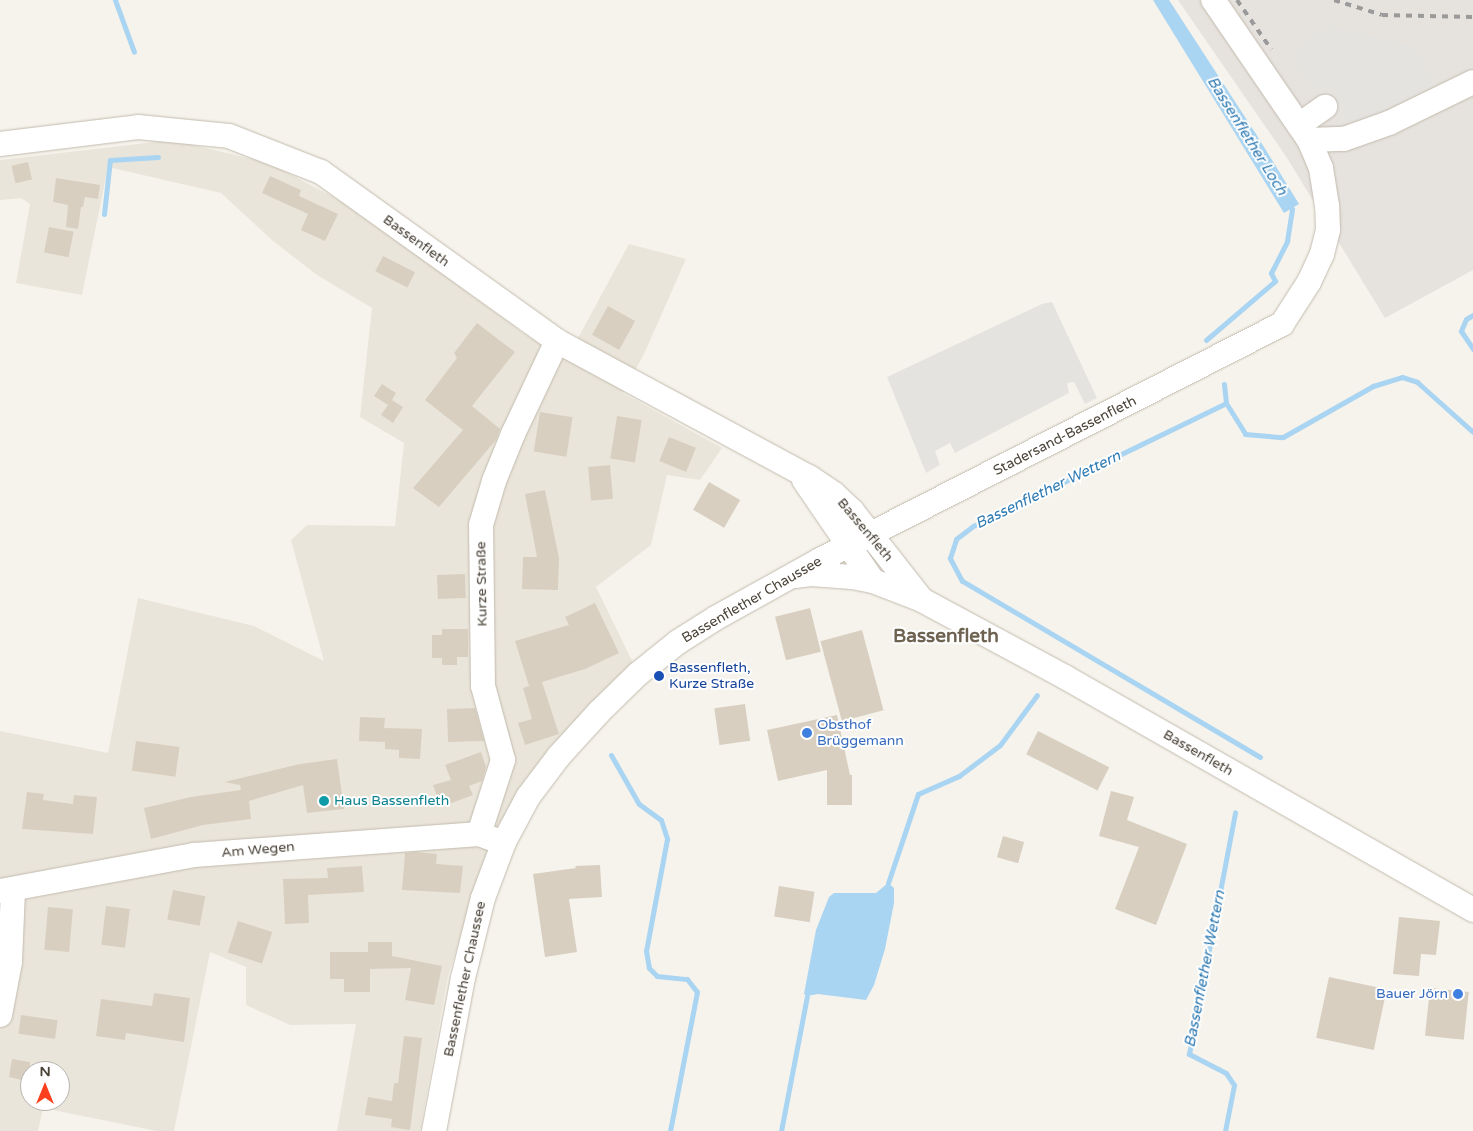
<!DOCTYPE html>
<html>
<head>
<meta charset="utf-8">
<style>
  body { margin:0 }
  #map { position:relative; width:1473px; height:1131px; overflow:hidden; background:#f6f3ec; font-family:"Varela Round",sans-serif }
  div>[style] { position:absolute }
  .residential>* { inset:0; background:#eae5da }
  .industrial>* { inset:0; background:#e6e2dd }
  .parking>* { inset:0; background:#e5e3e0 }
  .water>* { inset:0; background:#a9d4f2 }
  .stream>* { height:5px; margin:-2.5px; padding:0 2.5px; transform-origin:2.5px; border-radius:2.5px; background:#a9d4f2 }
  .building>* { inset:0; background:#d8cfc1; transform-origin:0 0 }
  .roads { filter:drop-shadow(0 0 1px #c2bbae) drop-shadow(0 0 1px #c2bbae) }
  .minor>* { height:24px; margin:-12px; padding:0 12px; transform-origin:12px; border-radius:12px; background:#fff }
  .rail>* { height:4px; margin-top:-2px; transform-origin:0; background:repeating-linear-gradient(90deg,#9a9a9a 0 6px,transparent 0 12px) }
  .dots>* { width:14px; height:14px; translate:-50% -50%; box-sizing:border-box; border:2px solid #fff; border-radius:50% }
  span { translate:-50% -50%; white-space:nowrap; text-align:center; line-height:1.15; -webkit-text-stroke:4px #fff; paint-order:stroke }
  .street-label { font-size:14px; color:#4b4439 }
  .transit-label { font-size:14px; color:#164399 }
  .left { translate:0 -50%; text-align:left }
  .shop-label { font-size:14px; color:#366cbe }
  .right { translate:-100% -50%; text-align:right }
  .culture-label { font-size:14px; color:#0d838f }
  .water-label { font-size:15px; color:#2e7ab2; font-style:italic }
  .district-label { font-size:19px; color:#6e6250; font-weight:700 }
  .north { position:absolute; left:20px; top:1061px; width:50px; height:50px; box-sizing:border-box; background:#fff; border:1px solid #b7b4b0; border-radius:50%; rotate:0deg; font-size:14px; font-weight:700; line-height:20px; text-align:center; color:#4b4439 }
  .north::after { content:''; display:block; margin:auto; width:18px; height:22px; background:#fc3f1d; clip-path:polygon(50% 0,100% 100%,50% 72%,0 100%) }
</style>
</head>
<body>
<div id="map">
  <div class="residential">
    <i style="clip-path:polygon(evenodd,172px 140px,269px 163px,354px 208px,524px 334px,566px 360px,629px 244px,686px 259px,644px 354px,623px 393px,722px 448px,700px 480px,667px 475px,651px 545px,596px 587px,634px 665px,522px 793px,487px 851px,448px 976px,420px 1131px,337px 1131px,356px 1024px,290px 1025px,246px 1005px,246px 967px,210px 952px,174px 1131px,157px 1131px,43px 1108px,38px 1131px,0 1131px,0 731px,108px 753px,138px 598px,254px 626px,324px 661px,291px 540px,307px 525px,395px 526px,404px 443px,360px 417px,372px 308px,317px 275px,273px 241px,221px 193px,108px 167px,82px 295px,16px 283px,30px 204px,21px 198px,0 200px,0 160px,172px 140px,30px 1071px,60px 1071px,60px 1101px,30px 1101px,30px 1071px)"></i>
  </div>
  <div class="industrial">
    <i style="clip-path:polygon(1178px 0,1473px 0,1473px 270px,1385px 318px,1287px 158px)"></i>
  </div>
  <div class="parking">
    <i style="clip-path:polygon(1327px 25px,1417px 47px,1435px 87px,1364px 119px,1353px 121px,1332px 113px,1325px 107px,1288px 53px)"></i>
    <i style="clip-path:polygon(1052px 302px,1097px 398px,1085px 404px,1074px 382px,1067px 383px,1069px 393px,955px 453px,950px 443px,935px 451px,940px 465px,926px 473px,887px 377px,1042px 304px)"></i>
  </div>
  <div class="water">
    <i style="clip-path:polygon(1153px 0,1169px 0,1256px 134px,1299px 204px,1284px 213px)"></i>
    <i style="clip-path:polygon(888px 883px,894px 888px,894px 903px,885px 949px,874px 985px,866px 1000px,818px 994px,807px 996px,804px 994px,816px 930px,829px 897px,834px 893px,876px 893px)"></i>
  </div>
  <div class="stream">
    <i style="left:115px;top:0;width:55px;rotate:69.9deg"></i>
    <i style="left:104px;top:214px;width:54px;rotate:-83.7deg"></i>
    <i style="left:110px;top:160px;width:48px;rotate:-3.6deg"></i>
    <i style="left:1473px;top:315px;width:8px;rotate:150deg"></i>
    <i style="left:1466px;top:319px;width:13px;rotate:113deg"></i>
    <i style="left:1461px;top:331px;width:22px;rotate:56deg"></i>
    <i style="left:1206px;top:340px;width:91px;rotate:-40.5deg"></i>
    <i style="left:1275px;top:281px;width:9px;rotate:-117deg"></i>
    <i style="left:1271px;top:273px;width:36px;rotate:-63deg"></i>
    <i style="left:1287px;top:241px;width:32px;rotate:-81deg"></i>
    <i style="left:1292px;top:209px;width:6px;rotate:-121deg"></i>
    <i style="left:1224px;top:384px;width:19px;rotate:84deg"></i>
    <i style="left:611px;top:755px;width:56px;rotate:60.3deg"></i>
    <i style="left:639px;top:804px;width:27px;rotate:36deg"></i>
    <i style="left:661px;top:820px;width:20px;rotate:72deg"></i>
    <i style="left:667px;top:839px;width:114px;rotate:100.6deg"></i>
    <i style="left:646px;top:951px;width:17px;rotate:80deg"></i>
    <i style="left:649px;top:968px;width:11px;rotate:45deg"></i>
    <i style="left:657px;top:976px;width:30px;rotate:6deg"></i>
    <i style="left:687px;top:979px;width:16px;rotate:52deg"></i>
    <i style="left:697px;top:992px;width:142px;rotate:101deg"></i>
    <i style="left:1260px;top:757px;width:346px;rotate:-149.4deg"></i>
    <i style="left:962px;top:581px;width:26px;rotate:-118deg"></i>
    <i style="left:950px;top:558px;width:20px;rotate:-72deg"></i>
    <i style="left:956px;top:539px;width:21px;rotate:-37deg"></i>
    <i style="left:973px;top:526px;width:281px;rotate:-25.9deg"></i>
    <i style="left:1226px;top:403px;width:36px;rotate:58deg"></i>
    <i style="left:1245px;top:434px;width:38px;rotate:5deg"></i>
    <i style="left:1283px;top:437px;width:103px;rotate:-29.5deg"></i>
    <i style="left:1373px;top:386px;width:30px;rotate:-17deg"></i>
    <i style="left:1402px;top:377px;width:16px;rotate:18deg"></i>
    <i style="left:1417px;top:382px;width:75px;rotate:41.8deg"></i>
    <i style="left:888px;top:883px;width:94px;rotate:-71.4deg"></i>
    <i style="left:918px;top:794px;width:45px;rotate:-23.7deg"></i>
    <i style="left:959px;top:776px;width:51px;rotate:-37.1deg"></i>
    <i style="left:1000px;top:745px;width:62px;rotate:-53.5deg"></i>
    <i style="left:781px;top:1131px;width:137px;rotate:-79.1deg"></i>
    <i style="left:1225px;top:1131px;width:47px;rotate:-78.9deg"></i>
    <i style="left:1234px;top:1085px;width:14px;rotate:-124deg"></i>
    <i style="left:1226px;top:1073px;width:42px;rotate:-152.8deg"></i>
    <i style="left:1189px;top:1054px;width:246px;rotate:-79.2deg"></i>
  </div>
  <div class="building">
    <i style="left:28px;top:162px;width:18px;height:17px;rotate:77deg"></i>
    <i style="clip-path:polygon(270px 176px,301px 190px,299px 196px,338px 214px,325px 241px,301px 230px,308px 214px,262px 193px)"></i>
    <i style="clip-path:polygon(56px 178px,100px 185px,98px 199px,85px 197px,83px 207px,81px 207px,78px 229px,66px 227px,68px 205px,53px 202px)"></i>
    <i style="left:49px;top:227px;width:25px;height:26px;rotate:11deg"></i>
    <i style="left:383px;top:256px;width:36px;height:17px;rotate:27deg"></i>
    <i style="left:608px;top:306px;width:31px;height:33px;rotate:29deg"></i>
    <i style="clip-path:polygon(477px 323px,515px 352px,472px 406px,500px 429px,496px 440px,439px 507px,413px 488px,463px 430px,425px 400px,457px 358px,454px 353px)"></i>
    <i style="clip-path:polygon(382px 384px,396px 393px,392px 400px,403px 407px,393px 423px,381px 415px,388px 405px,374px 396px)"></i>
    <i style="left:540px;top:412px;width:33px;height:40px;rotate:9deg"></i>
    <i style="left:617px;top:416px;width:25px;height:43px;rotate:9deg"></i>
    <i style="left:669px;top:437px;width:29px;height:26px;rotate:22deg"></i>
    <i style="left:610px;top:465px;width:34px;height:22px;rotate:85deg"></i>
    <i style="left:709px;top:482px;width:36px;height:32px;rotate:30deg"></i>
    <i style="clip-path:polygon(545px 490px,559px 558px,558px 590px,522px 589px,523px 557px,537px 557px,525px 494px)"></i>
    <i style="left:465px;top:574px;width:24px;height:28px;rotate:88deg"></i>
    <i style="clip-path:polygon(595px 603px,619px 653px,585px 669px,542px 682px,559px 734px,525px 745px,518px 723px,532px 719px,523px 688px,529px 686px,515px 641px,569px 625px,565px 617px)"></i>
    <i style="left:810px;top:608px;width:45px;height:36px;rotate:76deg"></i>
    <i style="clip-path:polygon(442px 629px,468px 629px,468px 657px,457px 657px,457px 665px,442px 665px,442px 658px,432px 658px,432px 635px,442px 635px)"></i>
    <i style="left:862px;top:630px;width:83px;height:43px;rotate:75deg"></i>
    <i style="left:745px;top:704px;width:37px;height:31px;rotate:82deg"></i>
    <i style="clip-path:polygon(475px 708px,484px 741px,448px 742px,447px 709px)"></i>
    <i style="clip-path:polygon(837px 715px,850px 775px,852px 775px,852px 805px,827px 805px,827px 770px,778px 781px,767px 730px)"></i>
    <i style="clip-path:polygon(360px 717px,385px 718px,384px 728px,422px 729px,420px 759px,399px 758px,399px 750px,385px 749px,385px 742px,359px 741px)"></i>
    <i style="left:1038px;top:731px;width:80px;height:26px;rotate:27deg"></i>
    <i style="left:136px;top:741px;width:44px;height:30px;rotate:8deg"></i>
    <i style="clip-path:polygon(481px 752px,486px 767px,482px 781px,469px 786px,473px 795px,441px 807px,433px 785px,451px 780px,445px 765px)"></i>
    <i style="clip-path:polygon(337px 759px,344px 809px,307px 813px,303px 785px,249px 801px,251px 819px,203px 825px,151px 839px,144px 808px,191px 797px,241px 790px,240px 785px,224px 782px,300px 764px)"></i>
    <i style="clip-path:polygon(1111px 791px,1134px 797px,1127px 820px,1187px 844px,1156px 925px,1115px 909px,1139px 847px,1099px 836px)"></i>
    <i style="clip-path:polygon(27px 792px,44px 794px,43px 800px,73px 804px,74px 795px,97px 797px,93px 834px,22px 829px)"></i>
    <i style="left:1003px;top:836px;width:22px;height:22px;rotate:16deg"></i>
    <i style="clip-path:polygon(415px 852px,437px 854px,436px 864px,463px 866px,460px 893px,402px 890px,405px 853px)"></i>
    <i style="clip-path:polygon(600px 865px,602px 897px,569px 899px,577px 952px,545px 957px,533px 874px,576px 868px,575px 866px)"></i>
    <i style="clip-path:polygon(362px 866px,364px 892px,308px 895px,309px 923px,285px 924px,283px 879px,328px 878px,327px 868px)"></i>
    <i style="left:779px;top:886px;width:36px;height:31px;rotate:9deg"></i>
    <i style="left:173px;top:890px;width:33px;height:30px;rotate:11deg"></i>
    <i style="left:106px;top:906px;width:24px;height:39px;rotate:7deg"></i>
    <i style="left:48px;top:907px;width:25px;height:43px;rotate:5deg"></i>
    <i style="clip-path:polygon(1399px 917px,1440px 921px,1436px 955px,1421px 954px,1419px 976px,1393px 974px)"></i>
    <i style="left:238px;top:921px;width:36px;height:33px;rotate:18deg"></i>
    <i style="clip-path:polygon(368px 942px,392px 942px,392px 956px,442px 966px,434px 1005px,405px 1000px,411px 968px,370px 969px,370px 992px,344px 992px,344px 979px,330px 979px,330px 952px,368px 952px)"></i>
    <i style="left:1329px;top:977px;width:59px;height:62px;rotate:12deg"></i>
    <i style="left:1430px;top:988px;width:39px;height:48px;rotate:6deg"></i>
    <i style="clip-path:polygon(154px 993px,190px 998px,184px 1042px,126px 1033px,125px 1040px,96px 1036px,101px 999px,152px 1006px)"></i>
    <i style="left:21px;top:1015px;width:37px;height:19px;rotate:8deg"></i>
    <i style="clip-path:polygon(404px 1036px,422px 1038px,410px 1130px,391px 1127px,392px 1119px,365px 1115px,368px 1097px,392px 1101px,394px 1083px,398px 1083px)"></i>
    <i style="clip-path:polygon(12px 1059px,30px 1062px,30px 1082px,9px 1077px)"></i>
  </div>
  <div class="roads">
    <div class="minor">
      <i style="left:1299px;top:125px;width:32px;rotate:-35deg"></i>
      <i style="left:1309px;top:140px;width:35px;rotate:-2deg"></i>
      <i style="left:1344px;top:139px;width:48px;rotate:-19.6deg"></i>
      <i style="left:1389px;top:123px;width:93px;rotate:-26deg"></i>
      <i style="left:0;top:144px;width:139px;rotate:-7deg"></i>
      <i style="left:138px;top:127px;width:91px;rotate:5.6deg"></i>
      <i style="left:229px;top:136px;width:99px;rotate:21.4deg"></i>
      <i style="left:321px;top:172px;width:290px;rotate:35.6deg"></i>
      <i style="left:557px;top:341px;width:286px;rotate:28.4deg"></i>
      <i style="left:809px;top:477px;width:30px;rotate:34deg"></i>
      <i style="left:834px;top:494px;width:25px;rotate:43deg"></i>
      <i style="left:852px;top:511px;width:113px;rotate:51.8deg"></i>
      <i style="left:804px;top:480px;width:122px;rotate:55.7deg"></i>
      <i style="left:795px;top:576px;width:16px;rotate:-7deg"></i>
      <i style="left:811px;top:574px;width:41px;rotate:4.2deg"></i>
      <i style="left:852px;top:577px;width:21px;rotate:11deg"></i>
      <i style="left:873px;top:581px;width:53px;rotate:21.2deg"></i>
      <i style="left:922px;top:600px;width:162px;rotate:28.3deg"></i>
      <i style="left:1065px;top:677px;width:470px;rotate:29.7deg"></i>
      <i style="left:479px;top:834px;width:78px;rotate:-72deg"></i>
      <i style="left:503px;top:760px;width:77px;rotate:-105.1deg"></i>
      <i style="left:483px;top:686px;width:161px;rotate:-90.7deg"></i>
      <i style="left:481px;top:525px;width:46px;rotate:-73.5deg"></i>
      <i style="left:494px;top:481px;width:51px;rotate:-68deg"></i>
      <i style="left:513px;top:434px;width:103px;rotate:-64.7deg"></i>
      <i style="left:0;top:891px;width:197px;rotate:-10.5deg"></i>
      <i style="left:194px;top:855px;width:286px;rotate:-4.2deg"></i>
      <i style="left:479px;top:834px;width:15px;rotate:20deg"></i>
      <i style="left:0;top:1015px;width:54px;rotate:-79.3deg"></i>
      <i style="left:10px;top:962px;width:72px;rotate:-87.6deg"></i>
      <i style="left:434px;top:1131px;width:156px;rotate:-79.3deg"></i>
      <i style="left:463px;top:978px;width:82px;rotate:-76deg"></i>
      <i style="left:483px;top:898px;width:60px;rotate:-69.4deg"></i>
      <i style="left:504px;top:842px;width:51px;rotate:-61.9deg"></i>
      <i style="left:528px;top:797px;width:51px;rotate:-52.9deg"></i>
      <i style="left:559px;top:756px;width:59px;rotate:-47.7deg"></i>
      <i style="left:599px;top:712px;width:54px;rotate:-44.3deg"></i>
      <i style="left:638px;top:674px;width:51px;rotate:-38.7deg"></i>
      <i style="left:678px;top:642px;width:45px;rotate:-32.3deg"></i>
      <i style="left:716px;top:618px;width:119px;rotate:-29.1deg"></i>
      <i style="left:820px;top:560px;width:519px;rotate:-27.06deg"></i>
      <i style="left:1282px;top:324px;width:50px;rotate:-57.3deg"></i>
      <i style="left:1309px;top:282px;width:31px;rotate:-65deg"></i>
      <i style="left:1322px;top:254px;width:25px;rotate:-76deg"></i>
      <i style="left:1328px;top:230px;width:24px;rotate:-92deg"></i>
      <i style="left:1327px;top:206px;width:38px;rotate:-99deg"></i>
      <i style="left:1321px;top:168px;width:30px;rotate:-113deg"></i>
      <i style="left:1309px;top:140px;width:170px;rotate:-124.4deg"></i>
    </div>
  </div>
  <div class="rail">
    <i style="left:1237px;top:0;width:60px;rotate:55.2deg"></i>
    <i style="left:1334px;top:0;width:50px;rotate:17.4deg"></i>
    <i style="left:1382px;top:15px;width:91px;rotate:1.3deg"></i>
  </div>
  <div class="dots">
    <i style="left:659px;top:676px;background:#1a4fb4"></i>
    <i style="left:807px;top:733px;background:#3f7fe0"></i>
    <i style="left:324px;top:801px;background:#0f9aa8"></i>
    <i style="left:1458px;top:994px;background:#3f7fe0"></i>
  </div>
  <div class="street-label">
    <span style="left:416px;top:241px;rotate:36deg">Bassenfleth</span>
    <span style="left:1065px;top:436px;rotate:-27deg">Stadersand-Bassenfleth</span>
    <span style="left:865px;top:530px;rotate:50deg">Bassenfleth</span>
    <span style="left:482px;top:584px;rotate:-91deg">Kurze Straße</span>
    <span style="left:752px;top:600px;rotate:-30deg">Bassenflether Chaussee</span>
    <span style="left:1198px;top:753px;rotate:30deg">Bassenfleth</span>
    <span style="left:258px;top:850px;rotate:-5deg">Am Wegen</span>
    <span style="left:465px;top:979px;rotate:-78deg">Bassenflether Chaussee</span>
  </div>
  <div class="transit-label">
    <span class="left" style="left:669px;top:676px">Bassenfleth,<br>Kurze Straße</span>
  </div>
  <div class="shop-label">
    <span class="left" style="left:817px;top:733px">Obsthof<br>Brüggemann</span>
    <span class="right" style="left:1448px;top:994px">Bauer Jörn</span>
  </div>
  <div class="culture-label">
    <span class="left" style="left:334px;top:801px">Haus Bassenfleth</span>
  </div>
  <div class="water-label">
    <span style="left:1247px;top:136px;rotate:58deg">Bassenflether Loch</span>
    <span style="left:1048px;top:490px;rotate:-26deg">Bassenflether Wettern</span>
    <span style="left:1205px;top:969px;rotate:-79deg">Bassenflether Wettern</span>
  </div>
  <div class="district-label">
    <span style="left:946px;top:637px">Bassenfleth</span>
  </div>
  <div class="north">N</div>
</div>
</body>
</html>
